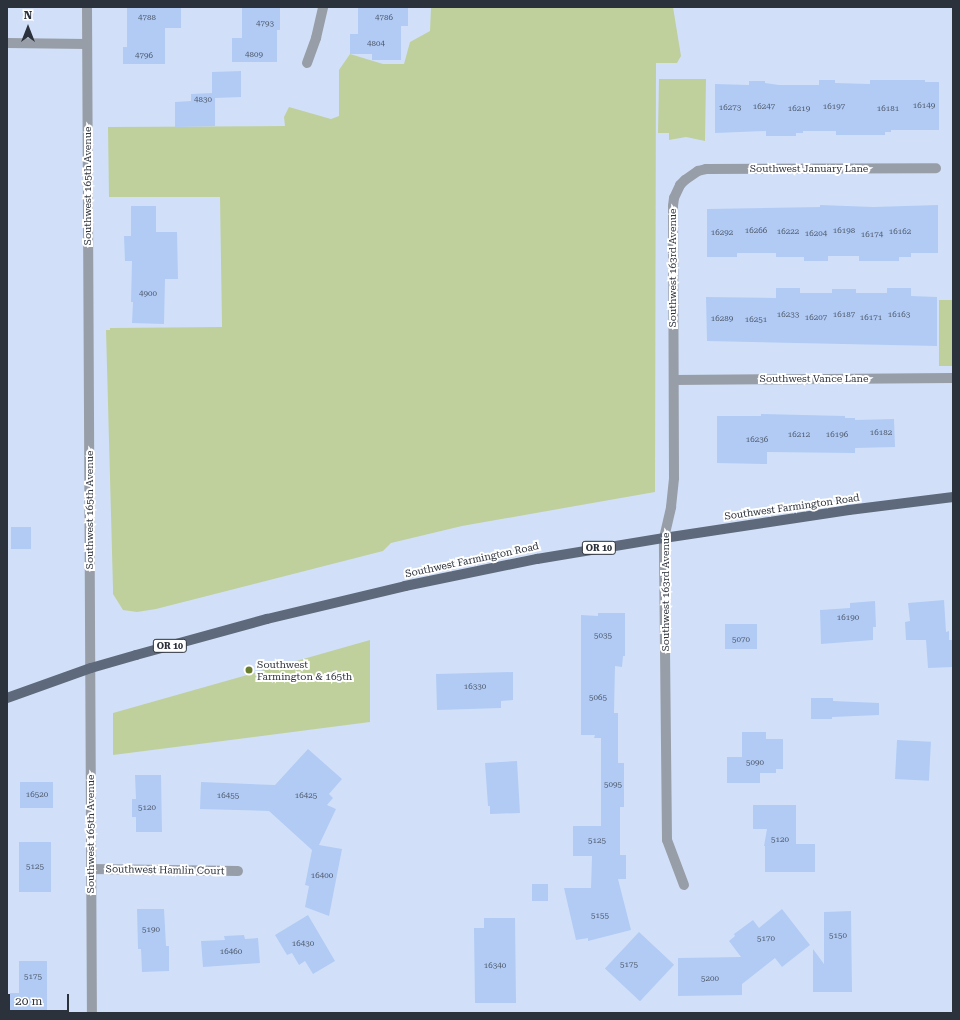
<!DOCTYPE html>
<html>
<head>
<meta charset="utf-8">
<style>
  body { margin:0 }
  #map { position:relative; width:960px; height:1020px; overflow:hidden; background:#d1e0f8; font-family:"Roboto Serif",serif }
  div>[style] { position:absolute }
  .green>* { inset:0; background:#bfd09d; transform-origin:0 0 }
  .building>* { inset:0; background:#b1cbf5; transform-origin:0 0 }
  .minor>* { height:10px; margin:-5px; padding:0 5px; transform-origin:5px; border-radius:5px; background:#989ea8 }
  .major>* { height:10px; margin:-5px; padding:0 5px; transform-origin:5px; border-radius:5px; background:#5e697b }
  .dots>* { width:11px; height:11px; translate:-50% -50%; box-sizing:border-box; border:2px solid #fff; border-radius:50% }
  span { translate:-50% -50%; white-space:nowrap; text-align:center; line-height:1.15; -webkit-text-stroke:4px #fff; paint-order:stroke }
  .number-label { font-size:8px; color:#4d586a }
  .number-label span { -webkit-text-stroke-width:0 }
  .shield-label span { padding:1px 3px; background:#fff; border:1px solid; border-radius:3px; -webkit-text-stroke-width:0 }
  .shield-label { font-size:9px; color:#2c323b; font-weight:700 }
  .street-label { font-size:10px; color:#2c323b }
  .poi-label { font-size:10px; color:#2c323b }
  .left { translate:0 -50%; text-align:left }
  .frame { position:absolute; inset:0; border:8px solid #2c323b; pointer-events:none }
  .north { position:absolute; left:8px; top:8px; width:40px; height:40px; -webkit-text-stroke:3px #fff; paint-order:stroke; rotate:0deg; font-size:11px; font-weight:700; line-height:16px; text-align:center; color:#2c323b }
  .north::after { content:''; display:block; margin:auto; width:14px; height:18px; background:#2c323b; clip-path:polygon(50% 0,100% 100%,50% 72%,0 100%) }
  .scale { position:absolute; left:8px; top:994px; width:61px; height:18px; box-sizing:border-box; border:2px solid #2c323b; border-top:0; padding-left:5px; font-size:12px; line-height:14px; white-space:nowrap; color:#2c323b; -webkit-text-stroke:3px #fff; paint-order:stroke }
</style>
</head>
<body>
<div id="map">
  <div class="green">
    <i style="clip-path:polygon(431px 7px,673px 7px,681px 56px,677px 63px,656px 63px,655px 492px,462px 526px,391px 543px,383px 551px,156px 609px,137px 612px,123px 610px,113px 594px,113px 589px,106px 330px,110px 330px,110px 328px,222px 327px,220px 197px,109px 197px,108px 127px,285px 126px,284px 117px,289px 107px,331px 119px,339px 116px,339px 70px,350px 54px,383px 64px,404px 64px,410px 42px,430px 31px)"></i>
    <i style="clip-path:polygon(659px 79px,706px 79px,705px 141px,686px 137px,669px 140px,669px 133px,658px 133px)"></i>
    <i style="left:939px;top:300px;width:14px;height:66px"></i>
    <i style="clip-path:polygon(370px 640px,370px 722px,113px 755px,113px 713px)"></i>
  </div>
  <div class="building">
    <i style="clip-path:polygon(127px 7px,181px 7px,181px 28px,165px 28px,165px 64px,123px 64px,123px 47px,127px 47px)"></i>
    <i style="clip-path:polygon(242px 7px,280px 7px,280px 30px,277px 30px,277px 62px,232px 62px,232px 38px,242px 38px)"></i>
    <i style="clip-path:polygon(358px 7px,408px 7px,408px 26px,401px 26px,401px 60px,372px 60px,372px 54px,350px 54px,350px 34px,358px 34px)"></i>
    <i style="clip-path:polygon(241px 71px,241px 97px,215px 98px,215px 126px,175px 127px,175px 102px,191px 101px,191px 94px,212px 93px,212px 72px)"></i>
    <i style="clip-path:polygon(819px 80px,835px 80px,835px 83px,870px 84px,870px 80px,925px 80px,925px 82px,939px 82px,939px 130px,891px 130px,891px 132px,885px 132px,885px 135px,836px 135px,836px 131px,803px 131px,803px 133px,796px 133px,796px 136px,766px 136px,766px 131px,715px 133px,715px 84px,749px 85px,749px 81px,765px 81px,765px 83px,779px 85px,819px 85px)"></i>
    <i style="clip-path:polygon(820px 205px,873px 207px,938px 205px,938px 253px,911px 253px,911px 257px,899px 257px,899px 261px,859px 261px,859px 256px,828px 256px,828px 261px,804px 261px,804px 257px,776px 257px,776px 253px,737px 253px,737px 257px,707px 257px,707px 209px,820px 207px)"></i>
    <i style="clip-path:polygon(131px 206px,156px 206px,156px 232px,177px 232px,178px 279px,165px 279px,164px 324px,132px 323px,133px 302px,131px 302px,132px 261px,125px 261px,124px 236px,131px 236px)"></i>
    <i style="clip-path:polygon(776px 288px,800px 288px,800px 293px,832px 293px,832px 289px,856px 289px,856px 293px,887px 293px,887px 288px,911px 288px,911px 296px,937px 297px,937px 346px,707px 341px,706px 297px,776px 298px)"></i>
    <i style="clip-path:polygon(761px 414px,845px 416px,845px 418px,855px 418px,855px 420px,894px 419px,895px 447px,855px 448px,855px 453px,767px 452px,767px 464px,717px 463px,717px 416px,761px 416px)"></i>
    <i style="left:11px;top:527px;width:20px;height:22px"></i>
    <i style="clip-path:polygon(944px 600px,946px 632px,949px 631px,949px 640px,953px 640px,953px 667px,928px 668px,926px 640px,906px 640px,905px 622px,910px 621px,908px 603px)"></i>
    <i style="clip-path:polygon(875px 601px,876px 627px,873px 627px,873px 640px,821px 644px,820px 610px,850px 608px,850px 603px)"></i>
    <i style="clip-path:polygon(598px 613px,625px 613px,625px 656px,623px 656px,622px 667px,615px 666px,614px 713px,618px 713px,618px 763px,624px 763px,624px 807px,620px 807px,620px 855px,626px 855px,626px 879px,618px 879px,631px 930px,588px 941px,588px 938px,576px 940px,564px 888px,591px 888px,592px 856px,573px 856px,573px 826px,601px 826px,601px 738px,594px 738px,595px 735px,581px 735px,581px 615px,598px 616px)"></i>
    <i style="left:725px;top:624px;width:32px;height:25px"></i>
    <i style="clip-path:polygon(513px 672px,513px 700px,501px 701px,501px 708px,437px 710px,436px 674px)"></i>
    <i style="clip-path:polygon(811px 698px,833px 698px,833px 701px,879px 703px,879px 715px,832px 717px,832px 719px,811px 719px)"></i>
    <i style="clip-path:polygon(742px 732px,766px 732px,766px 739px,783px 739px,783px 769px,776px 769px,776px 773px,760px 773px,760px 783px,727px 783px,727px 757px,742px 757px)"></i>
    <i style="left:897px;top:740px;width:34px;height:39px;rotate:3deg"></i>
    <i style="clip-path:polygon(308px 749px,342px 779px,329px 794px,333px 798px,327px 805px,336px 809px,319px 845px,342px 849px,329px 916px,305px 907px,309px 886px,305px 885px,312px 850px,269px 811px,200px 809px,201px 782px,275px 785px)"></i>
    <i style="clip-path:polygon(517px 761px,520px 813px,490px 814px,490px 806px,488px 806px,485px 763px)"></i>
    <i style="clip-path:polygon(135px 775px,161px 775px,162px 832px,136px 832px,136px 817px,132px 817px,132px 799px,136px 799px)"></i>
    <i style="left:20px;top:782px;width:33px;height:26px"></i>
    <i style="clip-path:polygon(753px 805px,796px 805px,796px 844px,815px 844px,815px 872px,765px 872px,765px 846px,764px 846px,767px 829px,753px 829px)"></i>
    <i style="left:19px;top:842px;width:32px;height:50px"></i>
    <i style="left:532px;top:884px;width:16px;height:17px"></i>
    <i style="clip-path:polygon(137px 909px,164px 909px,166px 946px,169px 946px,169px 971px,142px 972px,141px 949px,138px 949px)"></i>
    <i style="clip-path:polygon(782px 909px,810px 945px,782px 967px,775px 958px,742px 984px,742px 995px,678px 996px,678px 958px,741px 957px,729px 941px,735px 936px,734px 934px,753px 920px,759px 928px)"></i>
    <i style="clip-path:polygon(851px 911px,852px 992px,813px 992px,813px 949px,824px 964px,824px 912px)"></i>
    <i style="clip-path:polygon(308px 915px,335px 961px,313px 974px,305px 961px,299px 965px,292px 953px,287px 955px,275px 935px)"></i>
    <i style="clip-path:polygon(484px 918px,515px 918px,516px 1003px,475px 1003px,474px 928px,484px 928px)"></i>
    <i style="left:639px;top:932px;width:48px;height:50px;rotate:43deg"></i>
    <i style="clip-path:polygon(244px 935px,245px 939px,258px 938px,260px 963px,203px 967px,201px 941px,225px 940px,224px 936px)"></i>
    <i style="clip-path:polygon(19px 961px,47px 961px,47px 1013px,10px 1013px,10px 993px,19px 993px)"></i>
  </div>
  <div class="minor">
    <i style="left:87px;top:7px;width:1006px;rotate:89.72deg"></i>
    <i style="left:7px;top:43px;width:80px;rotate:0.7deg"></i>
    <i style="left:307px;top:63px;width:27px;rotate:-70deg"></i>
    <i style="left:316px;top:38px;width:32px;rotate:-77deg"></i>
    <i style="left:674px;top:380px;width:279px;rotate:-0.4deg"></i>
    <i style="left:91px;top:869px;width:147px;rotate:0.8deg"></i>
    <i style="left:684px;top:885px;width:48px;rotate:-110.7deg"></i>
    <i style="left:667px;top:840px;width:302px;rotate:-90.6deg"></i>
    <i style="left:664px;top:538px;width:32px;rotate:-77deg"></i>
    <i style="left:671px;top:507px;width:29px;rotate:-84deg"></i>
    <i style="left:674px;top:478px;width:272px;rotate:-90.2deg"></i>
    <i style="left:673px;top:206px;width:8px;rotate:-83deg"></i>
    <i style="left:674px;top:198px;width:14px;rotate:-65deg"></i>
    <i style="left:680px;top:185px;width:7px;rotate:-45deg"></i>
    <i style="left:685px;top:180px;width:16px;rotate:-35deg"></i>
    <i style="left:698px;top:171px;width:8px;rotate:-14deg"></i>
    <i style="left:706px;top:169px;width:230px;rotate:-0.2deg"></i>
  </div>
  <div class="major">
    <i style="left:7px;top:698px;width:89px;rotate:-19.7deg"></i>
    <i style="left:91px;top:668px;width:47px;rotate:-16.1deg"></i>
    <i style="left:136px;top:655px;width:136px;rotate:-15.4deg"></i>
    <i style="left:267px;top:619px;width:142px;rotate:-13.4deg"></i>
    <i style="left:405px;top:586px;width:135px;rotate:-11.6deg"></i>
    <i style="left:537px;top:559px;width:129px;rotate:-9.4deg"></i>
    <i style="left:664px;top:538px;width:187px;rotate:-8.6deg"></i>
    <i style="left:849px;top:510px;width:105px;rotate:-7.1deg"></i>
  </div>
  <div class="dots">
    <i style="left:249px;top:670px;background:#697d2e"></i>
  </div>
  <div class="number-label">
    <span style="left:147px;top:18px">4788</span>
    <span style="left:384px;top:18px">4786</span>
    <span style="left:265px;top:24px">4793</span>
    <span style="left:376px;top:44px">4804</span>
    <span style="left:254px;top:55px">4809</span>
    <span style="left:144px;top:56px">4796</span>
    <span style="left:203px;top:100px">4830</span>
    <span style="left:924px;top:106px">16149</span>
    <span style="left:764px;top:107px">16247</span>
    <span style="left:834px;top:107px">16197</span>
    <span style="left:730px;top:108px">16273</span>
    <span style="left:799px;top:109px">16219</span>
    <span style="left:888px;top:109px">16181</span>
    <span style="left:756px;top:231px">16266</span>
    <span style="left:844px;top:231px">16198</span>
    <span style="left:788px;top:232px">16222</span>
    <span style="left:900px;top:232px">16162</span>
    <span style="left:722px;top:233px">16292</span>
    <span style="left:816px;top:234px">16204</span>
    <span style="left:872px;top:235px">16174</span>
    <span style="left:148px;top:294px">4900</span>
    <span style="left:788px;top:315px">16233</span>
    <span style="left:844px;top:315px">16187</span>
    <span style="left:899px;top:315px">16163</span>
    <span style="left:816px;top:318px">16207</span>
    <span style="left:871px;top:318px">16171</span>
    <span style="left:722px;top:319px">16289</span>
    <span style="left:756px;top:320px">16251</span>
    <span style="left:881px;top:433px">16182</span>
    <span style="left:799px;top:435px">16212</span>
    <span style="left:837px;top:435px">16196</span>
    <span style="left:757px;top:440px">16236</span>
    <span style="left:848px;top:618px">16190</span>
    <span style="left:603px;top:636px">5035</span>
    <span style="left:741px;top:640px">5070</span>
    <span style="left:475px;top:687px">16330</span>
    <span style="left:598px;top:698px">5065</span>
    <span style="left:755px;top:763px">5090</span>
    <span style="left:613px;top:785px">5095</span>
    <span style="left:37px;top:795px">16520</span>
    <span style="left:228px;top:796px">16455</span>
    <span style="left:306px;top:796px">16425</span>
    <span style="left:147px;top:808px">5120</span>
    <span style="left:780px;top:840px">5120</span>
    <span style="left:597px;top:841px">5125</span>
    <span style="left:35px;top:867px">5125</span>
    <span style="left:322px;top:876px">16400</span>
    <span style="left:600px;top:916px">5155</span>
    <span style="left:151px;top:930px">5190</span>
    <span style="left:838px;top:936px">5150</span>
    <span style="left:766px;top:939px">5170</span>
    <span style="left:303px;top:944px">16430</span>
    <span style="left:231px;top:952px">16460</span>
    <span style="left:629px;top:965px">5175</span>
    <span style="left:495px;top:966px">16340</span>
    <span style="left:33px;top:977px">5175</span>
    <span style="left:710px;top:979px">5200</span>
  </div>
  <div class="shield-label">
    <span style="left:599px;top:548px">OR 10</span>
    <span style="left:170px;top:646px">OR 10</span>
  </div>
  <div class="street-label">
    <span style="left:809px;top:169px">Southwest January Lane</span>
    <span style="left:88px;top:186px;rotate:-90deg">Southwest 165th Avenue</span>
    <span style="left:673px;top:268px;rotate:-90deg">Southwest 163rd Avenue</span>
    <span style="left:814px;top:379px">Southwest Vance Lane</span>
    <span style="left:792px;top:507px;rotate:-8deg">Southwest Farmington Road</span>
    <span style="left:90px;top:510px;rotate:-90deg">Southwest 165th Avenue</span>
    <span style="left:472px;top:560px;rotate:-12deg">Southwest Farmington Road</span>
    <span style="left:666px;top:592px;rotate:-90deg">Southwest 163rd Avenue</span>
    <span style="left:91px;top:834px;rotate:-90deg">Southwest 165th Avenue</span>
    <span style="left:165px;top:870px;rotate:1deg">Southwest Hamlin Court</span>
  </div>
  <div class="poi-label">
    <span class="left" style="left:257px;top:670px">Southwest<br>Farmington &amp; 165th</span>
  </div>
  <div class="frame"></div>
  <div class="north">N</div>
  <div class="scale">20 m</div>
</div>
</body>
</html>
